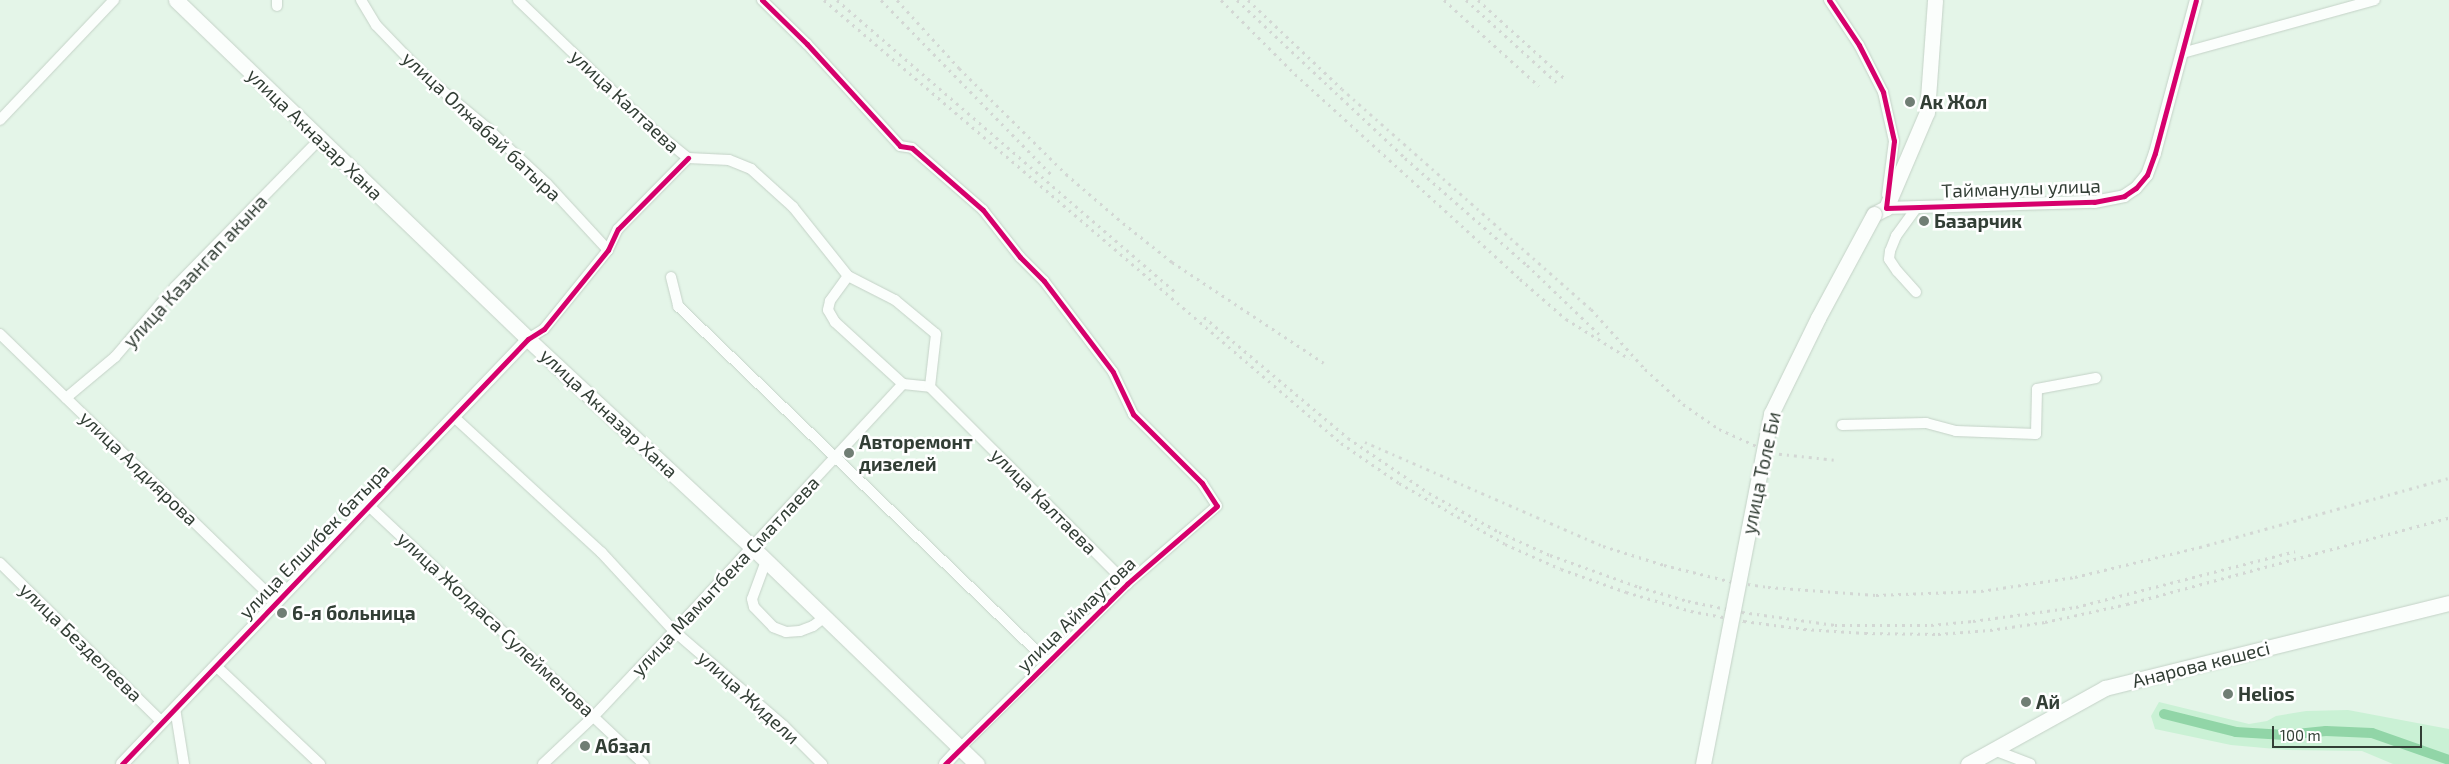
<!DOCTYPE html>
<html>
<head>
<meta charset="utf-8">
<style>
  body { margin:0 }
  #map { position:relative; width:2449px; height:764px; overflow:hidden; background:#e4f5e8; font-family:"Exo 2",sans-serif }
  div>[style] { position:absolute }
  .green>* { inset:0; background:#caf1d5 }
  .canal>* { height:10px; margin:-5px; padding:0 5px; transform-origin:5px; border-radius:5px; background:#91d5a7 }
  .roads { filter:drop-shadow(0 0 1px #c4d2c7) drop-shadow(0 0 1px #c4d2c7) }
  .minor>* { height:10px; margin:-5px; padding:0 5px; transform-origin:5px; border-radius:5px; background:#fbfefc }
  .tertiary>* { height:12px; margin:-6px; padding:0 6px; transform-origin:6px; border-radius:6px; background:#fbfefc }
  .secondary>* { height:15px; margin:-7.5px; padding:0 7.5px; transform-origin:7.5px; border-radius:7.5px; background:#fbfefc }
  .rail>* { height:3px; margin-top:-1.5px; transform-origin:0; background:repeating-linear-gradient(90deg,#d3d7d4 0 2.5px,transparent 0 7.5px) }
  .bridges { filter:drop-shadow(0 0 1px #c4d2c7) drop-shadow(0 0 1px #c4d2c7) }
  .secondary-bridge>* { height:15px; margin:-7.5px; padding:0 7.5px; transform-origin:7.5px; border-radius:7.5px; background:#fbfefc }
  .cycleway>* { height:5px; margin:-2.5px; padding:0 2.5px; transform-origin:2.5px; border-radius:2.5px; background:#d6006c }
  .dots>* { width:14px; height:14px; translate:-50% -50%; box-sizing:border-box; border:2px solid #fff; border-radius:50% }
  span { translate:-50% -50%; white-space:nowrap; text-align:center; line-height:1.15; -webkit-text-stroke:5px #fff; paint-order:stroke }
  .street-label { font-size:19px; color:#323e35 }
  .poi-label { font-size:19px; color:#323e35; font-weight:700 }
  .left { translate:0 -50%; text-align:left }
  .scale { position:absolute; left:2272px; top:726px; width:150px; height:22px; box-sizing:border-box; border:2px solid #323e35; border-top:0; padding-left:6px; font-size:15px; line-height:18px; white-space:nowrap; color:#323e35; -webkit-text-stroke:4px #fff; paint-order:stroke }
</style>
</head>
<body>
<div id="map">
  <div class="green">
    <i style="clip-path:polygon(2159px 702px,2249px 724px,2267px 721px,2276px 716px,2306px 711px,2348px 710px,2449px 729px,2449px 764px,2393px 764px,2362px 751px,2287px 750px,2231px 745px,2155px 729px,2151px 716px)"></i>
  </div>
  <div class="canal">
    <i style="left:2164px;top:714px;width:74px;rotate:14deg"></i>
    <i style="left:2236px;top:732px;width:49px;rotate:3.5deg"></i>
    <i style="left:2285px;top:735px;width:41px;rotate:-5.6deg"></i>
    <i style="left:2326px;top:731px;width:46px;rotate:2.5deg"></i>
    <i style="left:2372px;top:733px;width:82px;rotate:19.3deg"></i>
  </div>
  <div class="roads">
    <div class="minor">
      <i style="left:277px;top:0;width:6px;rotate:90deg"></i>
      <i style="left:361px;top:0;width:29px;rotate:59deg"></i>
      <i style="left:376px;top:25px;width:72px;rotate:46.1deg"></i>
      <i style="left:426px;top:77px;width:78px;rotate:39.8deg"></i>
      <i style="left:486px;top:127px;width:83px;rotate:43.1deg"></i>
      <i style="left:547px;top:184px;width:90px;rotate:47.3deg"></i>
      <i style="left:518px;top:0;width:186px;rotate:43.9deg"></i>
      <i style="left:652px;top:129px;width:46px;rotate:38.9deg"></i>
      <i style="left:688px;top:158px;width:41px;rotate:2.8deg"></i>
      <i style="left:729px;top:160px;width:24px;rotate:22deg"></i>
      <i style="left:751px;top:169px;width:57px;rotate:42.1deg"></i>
      <i style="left:793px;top:207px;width:88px;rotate:51.4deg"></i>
      <i style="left:848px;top:276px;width:31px;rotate:126deg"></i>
      <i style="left:830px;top:301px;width:9px;rotate:103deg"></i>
      <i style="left:828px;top:310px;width:14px;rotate:60deg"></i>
      <i style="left:835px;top:322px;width:92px;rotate:42.4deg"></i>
      <i style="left:903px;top:384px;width:27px;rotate:6deg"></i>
      <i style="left:930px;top:387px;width:279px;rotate:45deg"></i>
      <i style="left:762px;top:0;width:63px;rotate:44.4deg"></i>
      <i style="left:807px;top:44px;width:138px;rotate:47.6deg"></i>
      <i style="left:900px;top:146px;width:12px;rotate:9deg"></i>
      <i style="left:912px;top:148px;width:94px;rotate:41.1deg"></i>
      <i style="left:983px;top:210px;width:60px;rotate:51.8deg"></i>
      <i style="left:1020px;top:257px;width:34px;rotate:45deg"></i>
      <i style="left:1044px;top:281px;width:114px;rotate:52.8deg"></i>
      <i style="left:1113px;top:372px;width:47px;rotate:64.5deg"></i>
      <i style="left:1133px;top:414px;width:98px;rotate:45deg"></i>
      <i style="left:1202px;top:483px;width:27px;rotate:57deg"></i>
      <i style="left:1217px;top:506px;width:119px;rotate:139.1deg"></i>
      <i style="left:1127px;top:584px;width:234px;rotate:135.5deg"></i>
      <i style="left:1829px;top:0;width:54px;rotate:56.3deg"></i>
      <i style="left:1859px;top:45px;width:53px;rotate:62.9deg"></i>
      <i style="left:1883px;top:92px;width:50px;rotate:77.3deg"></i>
      <i style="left:1894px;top:141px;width:54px;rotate:97.4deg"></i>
      <i style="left:2182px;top:53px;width:200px;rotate:-15.4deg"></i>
      <i style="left:0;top:120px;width:166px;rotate:-46.5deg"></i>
      <i style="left:848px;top:276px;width:53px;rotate:27.1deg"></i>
      <i style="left:895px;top:300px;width:53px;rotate:39.7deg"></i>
      <i style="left:936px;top:334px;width:53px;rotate:96.5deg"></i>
      <i style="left:671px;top:277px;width:30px;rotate:76deg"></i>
      <i style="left:678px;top:306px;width:513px;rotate:43.9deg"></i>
      <i style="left:1916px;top:292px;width:28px;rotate:-132deg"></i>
      <i style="left:1897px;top:271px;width:14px;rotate:-124deg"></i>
      <i style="left:1889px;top:259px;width:8px;rotate:-83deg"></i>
      <i style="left:1890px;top:251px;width:16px;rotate:-68deg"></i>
      <i style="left:1896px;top:236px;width:36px;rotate:-54deg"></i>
      <i style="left:0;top:334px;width:385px;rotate:44.1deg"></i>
      <i style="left:528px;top:339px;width:19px;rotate:-32deg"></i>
      <i style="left:544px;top:329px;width:102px;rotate:-51deg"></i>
      <i style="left:608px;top:250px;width:23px;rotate:-65deg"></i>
      <i style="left:618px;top:229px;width:100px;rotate:-45.4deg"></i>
      <i style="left:66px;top:398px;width:64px;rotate:-39.9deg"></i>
      <i style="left:115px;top:357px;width:92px;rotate:-49.4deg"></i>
      <i style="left:175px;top:287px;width:207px;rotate:-45.6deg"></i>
      <i style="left:454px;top:417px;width:200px;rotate:42.6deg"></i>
      <i style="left:601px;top:552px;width:108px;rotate:47.3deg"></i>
      <i style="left:674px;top:631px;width:145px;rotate:40.8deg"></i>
      <i style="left:784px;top:726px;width:54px;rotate:45deg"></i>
      <i style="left:1842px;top:425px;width:84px;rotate:-1.4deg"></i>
      <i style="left:1926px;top:423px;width:31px;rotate:15deg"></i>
      <i style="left:1956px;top:431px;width:80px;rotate:2.1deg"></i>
      <i style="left:2036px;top:434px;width:45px;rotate:-88.7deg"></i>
      <i style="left:2037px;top:389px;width:60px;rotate:-10.6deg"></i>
      <i style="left:369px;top:506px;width:377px;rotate:43.2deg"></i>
      <i style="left:766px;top:561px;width:40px;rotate:110.2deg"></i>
      <i style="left:752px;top:599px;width:8px;rotate:76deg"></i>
      <i style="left:754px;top:607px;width:28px;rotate:46deg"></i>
      <i style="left:773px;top:627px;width:14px;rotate:21deg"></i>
      <i style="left:786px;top:632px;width:14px;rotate:-4deg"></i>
      <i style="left:800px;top:631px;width:14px;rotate:-21deg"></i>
      <i style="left:813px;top:626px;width:15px;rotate:-37deg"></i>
      <i style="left:0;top:563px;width:226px;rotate:44.5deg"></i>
      <i style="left:216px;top:666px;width:143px;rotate:43.3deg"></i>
      <i style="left:175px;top:708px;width:57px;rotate:80.9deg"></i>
      <i style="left:1994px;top:750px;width:39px;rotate:21deg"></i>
      <i style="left:543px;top:764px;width:70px;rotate:-43.3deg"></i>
      <i style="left:594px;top:716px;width:117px;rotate:-46.7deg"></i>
      <i style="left:674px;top:631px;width:337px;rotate:-47.2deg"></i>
    </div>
    <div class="tertiary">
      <i style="left:1886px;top:208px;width:208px;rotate:-1.7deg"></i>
      <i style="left:2094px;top:202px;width:31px;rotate:-11deg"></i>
      <i style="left:2124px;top:196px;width:14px;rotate:-34deg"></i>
      <i style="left:2136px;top:188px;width:17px;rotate:-50deg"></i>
      <i style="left:2147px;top:175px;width:23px;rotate:-70deg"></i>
      <i style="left:2155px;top:153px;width:158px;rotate:-75deg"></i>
      <i style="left:122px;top:764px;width:588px;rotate:-46.31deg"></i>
      <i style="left:945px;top:764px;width:22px;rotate:-47deg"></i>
    </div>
    <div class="secondary">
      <i style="left:176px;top:0;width:489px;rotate:43.9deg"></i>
      <i style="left:528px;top:339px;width:304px;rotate:42.9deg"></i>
      <i style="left:751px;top:546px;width:314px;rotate:44deg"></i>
      <i style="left:1874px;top:214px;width:13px;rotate:-27deg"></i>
      <i style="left:1886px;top:208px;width:104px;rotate:-66.9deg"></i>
      <i style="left:1927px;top:112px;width:112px;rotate:-85.9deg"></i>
      <i style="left:1968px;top:764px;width:157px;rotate:-29deg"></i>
      <i style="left:2105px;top:688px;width:354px;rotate:-13.9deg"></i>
    </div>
  </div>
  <div class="rail">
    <i style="left:824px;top:0;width:681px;rotate:40.59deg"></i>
    <i style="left:1341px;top:443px;width:70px;rotate:34.6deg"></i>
    <i style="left:1399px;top:483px;width:122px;rotate:29.9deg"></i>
    <i style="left:1505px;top:544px;width:61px;rotate:24.1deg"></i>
    <i style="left:1561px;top:569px;width:69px;rotate:19.5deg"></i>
    <i style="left:1626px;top:592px;width:68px;rotate:16.3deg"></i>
    <i style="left:1691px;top:611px;width:54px;rotate:10.7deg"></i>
    <i style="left:1744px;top:621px;width:61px;rotate:7.6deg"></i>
    <i style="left:1804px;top:629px;width:61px;rotate:3.8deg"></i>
    <i style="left:1865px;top:633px;width:73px;rotate:0.8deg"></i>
    <i style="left:1938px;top:634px;width:52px;rotate:-4.4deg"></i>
    <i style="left:1990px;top:630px;width:56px;rotate:-8.3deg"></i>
    <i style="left:2045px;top:622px;width:84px;rotate:-12.4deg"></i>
    <i style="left:2127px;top:604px;width:333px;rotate:-15deg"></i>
    <i style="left:837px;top:0;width:448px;rotate:40.8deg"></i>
    <i style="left:881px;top:0;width:245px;rotate:45.7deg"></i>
    <i style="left:897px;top:0;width:92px;rotate:47.6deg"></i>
    <i style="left:959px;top:68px;width:151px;rotate:44.7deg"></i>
    <i style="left:1066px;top:174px;width:75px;rotate:40.7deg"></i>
    <i style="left:1123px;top:223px;width:63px;rotate:38.5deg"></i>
    <i style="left:1172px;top:262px;width:182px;rotate:33.6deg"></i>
    <i style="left:1221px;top:0;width:105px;rotate:45deg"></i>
    <i style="left:1295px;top:74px;width:304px;rotate:42.3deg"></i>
    <i style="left:1520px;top:279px;width:61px;rotate:41deg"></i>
    <i style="left:1566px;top:319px;width:75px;rotate:32deg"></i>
    <i style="left:1237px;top:0;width:231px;rotate:43.2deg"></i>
    <i style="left:1405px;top:158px;width:162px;rotate:41.3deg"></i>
    <i style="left:1527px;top:265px;width:100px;rotate:43.8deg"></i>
    <i style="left:1248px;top:0;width:129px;rotate:43.4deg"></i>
    <i style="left:1342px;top:89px;width:332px;rotate:41.5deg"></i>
    <i style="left:1591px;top:309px;width:81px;rotate:48deg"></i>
    <i style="left:1645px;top:369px;width:52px;rotate:42.6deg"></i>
    <i style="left:1683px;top:404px;width:44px;rotate:34.8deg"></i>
    <i style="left:1719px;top:429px;width:58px;rotate:24.4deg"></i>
    <i style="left:1772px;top:453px;width:65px;rotate:6.1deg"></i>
    <i style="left:1444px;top:0;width:128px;rotate:42.2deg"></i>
    <i style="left:1466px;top:0;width:122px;rotate:42.3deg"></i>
    <i style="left:1478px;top:0;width:116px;rotate:42.2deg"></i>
    <i style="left:1204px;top:317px;width:188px;rotate:40deg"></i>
    <i style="left:1348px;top:438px;width:98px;rotate:34.2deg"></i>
    <i style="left:1429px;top:493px;width:80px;rotate:29.1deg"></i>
    <i style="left:1499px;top:532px;width:56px;rotate:24.3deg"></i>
    <i style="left:1550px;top:555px;width:95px;rotate:19.8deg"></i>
    <i style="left:1639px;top:587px;width:51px;rotate:15.9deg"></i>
    <i style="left:1688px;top:601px;width:55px;rotate:11.5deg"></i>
    <i style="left:1742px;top:612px;width:94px;rotate:8deg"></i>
    <i style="left:1835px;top:625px;width:96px"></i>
    <i style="left:1931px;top:625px;width:42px;rotate:-5.4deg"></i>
    <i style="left:1973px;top:621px;width:104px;rotate:-7.7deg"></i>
    <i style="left:2076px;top:607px;width:226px;rotate:-14.3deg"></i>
    <i style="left:1365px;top:442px;width:260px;rotate:23.6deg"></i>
    <i style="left:1603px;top:546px;width:64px;rotate:17.3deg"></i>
    <i style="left:1664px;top:565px;width:71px;rotate:13.8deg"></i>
    <i style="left:1733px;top:582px;width:35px;rotate:8deg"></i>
    <i style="left:1768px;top:587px;width:108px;rotate:4.2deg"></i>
    <i style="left:1876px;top:595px;width:105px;rotate:-2.2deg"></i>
    <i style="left:1981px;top:591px;width:95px;rotate:-8.5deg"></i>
    <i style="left:2075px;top:577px;width:129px;rotate:-13.5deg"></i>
    <i style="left:2200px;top:547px;width:258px;rotate:-15.5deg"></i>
  </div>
  <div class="bridges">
    <div class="secondary-bridge">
      <i style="left:1703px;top:764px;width:357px;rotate:-79deg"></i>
      <i style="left:1771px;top:414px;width:107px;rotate:-63.9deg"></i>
      <i style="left:1818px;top:318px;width:118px;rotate:-61.7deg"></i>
    </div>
  </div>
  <div class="cycleway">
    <i style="left:762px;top:0;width:63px;rotate:44.4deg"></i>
    <i style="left:807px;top:44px;width:138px;rotate:47.6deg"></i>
    <i style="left:900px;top:146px;width:12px;rotate:9deg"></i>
    <i style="left:912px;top:148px;width:94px;rotate:41.1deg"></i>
    <i style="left:983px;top:210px;width:60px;rotate:51.8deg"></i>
    <i style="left:1020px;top:257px;width:34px;rotate:45deg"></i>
    <i style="left:1044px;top:281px;width:114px;rotate:52.8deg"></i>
    <i style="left:1113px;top:372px;width:47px;rotate:64.5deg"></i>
    <i style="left:1133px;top:414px;width:98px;rotate:45deg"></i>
    <i style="left:1202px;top:483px;width:27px;rotate:57deg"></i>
    <i style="left:1217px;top:506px;width:119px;rotate:139.1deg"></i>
    <i style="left:1127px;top:584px;width:256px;rotate:135.3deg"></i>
    <i style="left:1829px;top:0;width:54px;rotate:56.3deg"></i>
    <i style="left:1859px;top:45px;width:53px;rotate:62.9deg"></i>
    <i style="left:1883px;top:92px;width:50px;rotate:77.3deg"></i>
    <i style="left:1894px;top:141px;width:67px;rotate:96.8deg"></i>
    <i style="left:1886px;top:208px;width:208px;rotate:-1.7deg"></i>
    <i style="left:2094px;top:202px;width:31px;rotate:-11deg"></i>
    <i style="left:2124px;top:196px;width:14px;rotate:-34deg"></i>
    <i style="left:2136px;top:188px;width:17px;rotate:-50deg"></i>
    <i style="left:2147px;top:175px;width:23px;rotate:-70deg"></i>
    <i style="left:2155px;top:153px;width:158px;rotate:-75deg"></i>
    <i style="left:122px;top:764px;width:588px;rotate:-46.31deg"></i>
    <i style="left:528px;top:339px;width:19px;rotate:-32deg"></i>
    <i style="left:544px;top:329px;width:102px;rotate:-51deg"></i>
    <i style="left:608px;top:250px;width:23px;rotate:-65deg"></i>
    <i style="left:618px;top:229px;width:100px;rotate:-45.4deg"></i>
  </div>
  <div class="dots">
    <i style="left:1910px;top:102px;background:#707e74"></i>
    <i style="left:1924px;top:221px;background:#707e74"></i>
    <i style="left:849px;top:453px;background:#707e74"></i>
    <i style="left:282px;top:613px;background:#707e74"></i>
    <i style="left:2228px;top:694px;background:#707e74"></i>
    <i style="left:2026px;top:702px;background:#707e74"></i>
    <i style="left:585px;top:746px;background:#707e74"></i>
  </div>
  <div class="street-label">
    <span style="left:625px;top:101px;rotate:43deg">улица Калтаева</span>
    <span style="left:482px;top:126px;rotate:43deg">улица Олжабай батыра</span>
    <span style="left:315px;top:134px;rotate:44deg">улица Акназар Хана</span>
    <span style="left:2021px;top:188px;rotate:-2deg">Тайманулы улица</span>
    <span style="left:195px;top:271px;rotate:-47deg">улица Казангап акына</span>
    <span style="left:609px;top:413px;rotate:43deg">улица Акназар Хана</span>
    <span style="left:139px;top:468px;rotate:44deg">улица Алдиярова</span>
    <span style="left:1761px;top:473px;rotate:-78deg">улица Толе Би</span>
    <span style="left:1044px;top:501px;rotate:45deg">улица Калтаева</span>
    <span style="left:314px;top:541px;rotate:-46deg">улица Елшибек батыра</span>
    <span style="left:725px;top:576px;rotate:-47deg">улица Мамытбека Сматлаева</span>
    <span style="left:1076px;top:614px;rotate:-44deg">улица Аймаутова</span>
    <span style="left:496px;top:624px;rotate:43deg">улица Жолдаса Сулейменова</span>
    <span style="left:81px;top:642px;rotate:44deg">улица Безделеева</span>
    <span style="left:2201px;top:664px;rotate:-14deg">Анарова көшесі</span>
    <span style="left:749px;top:697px;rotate:42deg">улица Жидели</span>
  </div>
  <div class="poi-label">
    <span class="left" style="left:1920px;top:102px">Ак Жол</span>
    <span class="left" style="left:1934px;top:221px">Базарчик</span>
    <span class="left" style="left:859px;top:453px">Авторемонт<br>дизелей</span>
    <span class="left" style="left:292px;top:613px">6-я больница</span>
    <span class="left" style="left:2238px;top:694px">Helios</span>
    <span class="left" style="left:2036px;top:702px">Ай</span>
    <span class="left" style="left:595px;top:746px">Абзал</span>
  </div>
  <div class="scale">100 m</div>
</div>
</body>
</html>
